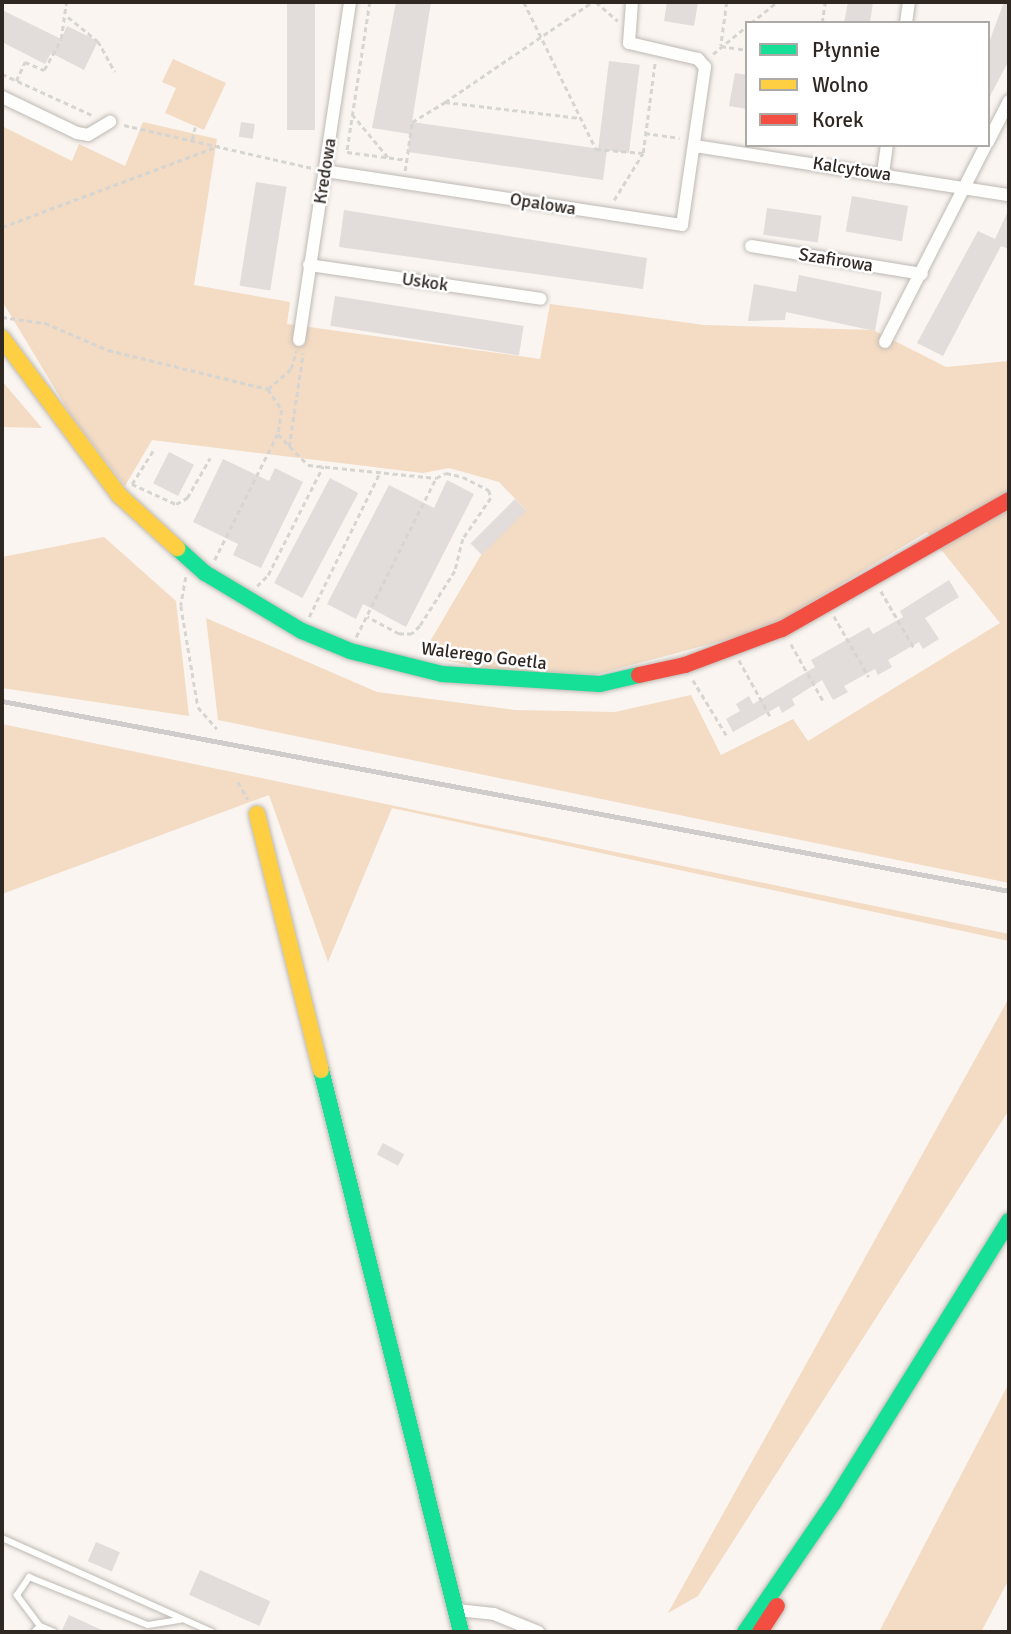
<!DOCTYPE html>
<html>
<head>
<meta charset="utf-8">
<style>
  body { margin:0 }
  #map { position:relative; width:1011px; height:1634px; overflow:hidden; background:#faf5f0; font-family:Signika,sans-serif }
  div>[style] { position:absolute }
  .green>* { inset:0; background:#f3dbc4 }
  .building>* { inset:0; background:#e2dcda; transform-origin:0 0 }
  .path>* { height:2.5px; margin-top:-1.25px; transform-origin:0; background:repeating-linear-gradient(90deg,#d6d5d2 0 5px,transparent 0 8.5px) }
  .roads { filter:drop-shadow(0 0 2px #beb9b4) drop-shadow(0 0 2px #beb9b4) }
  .lane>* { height:6px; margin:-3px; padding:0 3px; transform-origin:3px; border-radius:3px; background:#fefefd }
  .street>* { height:12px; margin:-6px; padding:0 6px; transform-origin:6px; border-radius:6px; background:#fefefd }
  .fast>* { height:16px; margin:-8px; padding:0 8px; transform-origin:8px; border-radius:8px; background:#16e098 }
  .slow>* { height:16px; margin:-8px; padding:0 8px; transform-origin:8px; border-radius:8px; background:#ffcf43 }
  .jam>* { height:16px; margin:-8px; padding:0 8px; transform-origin:8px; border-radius:8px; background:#f24e42 }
  .rail>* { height:4.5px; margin:-2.25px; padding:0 2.25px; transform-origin:2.25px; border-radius:2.25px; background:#cfcccb }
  span { translate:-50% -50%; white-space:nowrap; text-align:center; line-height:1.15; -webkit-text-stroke:5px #fff; paint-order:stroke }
  .street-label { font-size:18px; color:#2f2822 }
  .frame { position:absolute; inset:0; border:4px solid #2f2822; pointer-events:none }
  .legend { position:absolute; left:745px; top:21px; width:245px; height:126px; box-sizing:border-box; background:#fff; border:2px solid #aca9a7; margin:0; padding:9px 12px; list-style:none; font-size:21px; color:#2f2822 }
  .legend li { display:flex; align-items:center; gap:14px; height:35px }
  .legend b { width:35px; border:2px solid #aca9a7 }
</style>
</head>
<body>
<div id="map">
  <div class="green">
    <i style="clip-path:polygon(173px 59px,226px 83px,204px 130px,165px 113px,176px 88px,162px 82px)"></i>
    <i style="clip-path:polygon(143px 122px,217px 139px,194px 285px,290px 302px,287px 324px,540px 359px,550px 304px,704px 325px,873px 330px,946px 367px,1009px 361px,1009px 883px,218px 720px,206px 618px,377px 692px,515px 710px,615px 712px,691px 695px,721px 755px,793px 719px,808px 741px,1000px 623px,927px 532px,767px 629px,594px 675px,486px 669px,422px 655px,481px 555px,526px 510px,499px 482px,449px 468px,423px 473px,152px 440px,125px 486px,72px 417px,2px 301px,2px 126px,72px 161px,79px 144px,125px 166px)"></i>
    <i style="clip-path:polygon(2px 381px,42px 428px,2px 427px)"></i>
    <i style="clip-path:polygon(104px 537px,176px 601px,189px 716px,2px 688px,2px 557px)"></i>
    <i style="clip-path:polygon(2px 724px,1009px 934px,1009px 941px,392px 808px,328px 962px,269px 795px,2px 894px)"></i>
    <i style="clip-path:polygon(1009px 998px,1009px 1110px,698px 1596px,668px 1613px)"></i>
    <i style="clip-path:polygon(1009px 1383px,1009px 1579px,981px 1632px,879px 1632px)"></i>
  </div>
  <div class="building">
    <i style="left:287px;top:2px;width:28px;height:128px"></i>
    <i style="clip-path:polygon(396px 2px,431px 2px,412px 122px,607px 150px,603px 180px,408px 152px,410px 134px,372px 128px)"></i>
    <i style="clip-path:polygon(667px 2px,698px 2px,694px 26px,664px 21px)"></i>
    <i style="clip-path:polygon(848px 2px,873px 2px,870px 23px,844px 23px)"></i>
    <i style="clip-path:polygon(1004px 2px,1009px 2px,1009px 60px,988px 100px,988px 45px)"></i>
    <i style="clip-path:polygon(2px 10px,61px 39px,67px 26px,98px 41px,84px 70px,51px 53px,45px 64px,2px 42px)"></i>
    <i style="left:609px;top:61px;width:31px;height:89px;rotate:7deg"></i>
    <i style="clip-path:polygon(735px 73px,747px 75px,747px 109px,729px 106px)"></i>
    <i style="left:241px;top:122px;width:14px;height:15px;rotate:8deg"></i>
    <i style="left:256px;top:182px;width:31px;height:105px;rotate:9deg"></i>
    <i style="left:852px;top:196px;width:57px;height:36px;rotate:10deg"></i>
    <i style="left:767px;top:208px;width:55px;height:27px;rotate:8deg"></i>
    <i style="clip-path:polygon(1009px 209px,1009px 249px,1001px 246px,943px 356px,917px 343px,978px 231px,995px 239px)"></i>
    <i style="clip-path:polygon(344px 210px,647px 258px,643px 289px,339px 247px)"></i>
    <i style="clip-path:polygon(799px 275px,882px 292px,875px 331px,786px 312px,785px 320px,748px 321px,754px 284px,796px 292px)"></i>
    <i style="left:335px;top:296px;width:191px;height:30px;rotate:9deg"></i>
    <i style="left:169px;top:452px;width:28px;height:35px;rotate:27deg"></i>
    <i style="clip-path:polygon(223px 459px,269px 481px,275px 468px,303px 482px,261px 568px,233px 555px,238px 544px,193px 522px)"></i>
    <i style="left:330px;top:478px;width:32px;height:119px;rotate:28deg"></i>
    <i style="clip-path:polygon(447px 480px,474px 494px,406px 627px,363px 604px,356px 619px,327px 604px,389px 485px,434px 508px)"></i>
    <i style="left:515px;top:499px;width:16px;height:63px;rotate:45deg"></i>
    <i style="clip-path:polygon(949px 580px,959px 597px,925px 618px,939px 639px,923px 649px,919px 642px,888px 660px,892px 667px,878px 675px,875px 669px,844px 686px,848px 692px,833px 700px,822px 680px,792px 699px,795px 705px,782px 713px,779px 706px,733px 732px,726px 719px,740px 711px,736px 704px,749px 696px,753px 704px,815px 667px,811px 660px,869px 627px,873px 634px,903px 617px,900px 611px)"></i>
    <i style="left:383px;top:1143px;width:24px;height:13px;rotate:28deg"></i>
    <i style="left:96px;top:1542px;width:26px;height:21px;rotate:23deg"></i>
    <i style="left:200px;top:1570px;width:77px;height:27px;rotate:24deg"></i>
    <i style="clip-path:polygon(69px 1615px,106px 1632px,61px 1632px)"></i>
  </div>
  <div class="path">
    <i style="left:370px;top:2px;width:152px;rotate:98.7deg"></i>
    <i style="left:347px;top:152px;width:61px;rotate:7.6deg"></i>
    <i style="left:524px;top:2px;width:164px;rotate:63.9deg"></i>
    <i style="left:596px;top:149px;width:47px;rotate:4.9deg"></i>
    <i style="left:596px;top:2px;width:29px;rotate:41deg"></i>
    <i style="left:727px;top:2px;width:44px;rotate:97.8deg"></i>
    <i style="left:721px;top:46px;width:26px;rotate:9deg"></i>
    <i style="left:68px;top:17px;width:38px;rotate:39deg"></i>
    <i style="left:98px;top:41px;width:35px;rotate:61deg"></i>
    <i style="left:751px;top:23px;width:33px;rotate:-39deg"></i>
    <i style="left:822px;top:23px;width:21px;rotate:-82deg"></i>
    <i style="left:713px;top:54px;width:44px;rotate:-39.5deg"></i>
    <i style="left:2px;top:74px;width:101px;rotate:24.5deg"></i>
    <i style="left:16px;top:81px;width:21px;rotate:-65deg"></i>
    <i style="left:25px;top:62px;width:21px;rotate:23deg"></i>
    <i style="left:44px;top:70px;width:35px;rotate:-61deg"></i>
    <i style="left:61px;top:39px;width:37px;rotate:-82deg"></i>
    <i style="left:445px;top:102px;width:178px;rotate:-34.2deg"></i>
    <i style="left:352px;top:114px;width:56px;rotate:50.1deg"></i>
    <i style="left:124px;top:125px;width:193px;rotate:12.9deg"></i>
    <i style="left:645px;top:133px;width:35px;rotate:8deg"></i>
    <i style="left:192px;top:140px;width:13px;rotate:-77deg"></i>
    <i style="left:405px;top:171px;width:49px;rotate:-81.9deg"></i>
    <i style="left:412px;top:122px;width:39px;rotate:-31deg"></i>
    <i style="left:445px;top:102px;width:136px;rotate:6.8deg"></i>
    <i style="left:614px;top:200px;width:55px;rotate:-58.3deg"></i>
    <i style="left:643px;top:153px;width:92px;rotate:-82.5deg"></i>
    <i style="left:2px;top:227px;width:232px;rotate:-20.5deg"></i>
    <i style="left:2px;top:317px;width:43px;rotate:7.9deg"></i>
    <i style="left:45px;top:323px;width:69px;rotate:23.2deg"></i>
    <i style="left:108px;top:350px;width:165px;rotate:13.7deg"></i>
    <i style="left:268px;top:389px;width:25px;rotate:56deg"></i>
    <i style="left:282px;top:410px;width:24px;rotate:99deg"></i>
    <i style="left:278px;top:434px;width:141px;rotate:116.6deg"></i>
    <i style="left:268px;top:389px;width:30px;rotate:-41deg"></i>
    <i style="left:291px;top:369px;width:19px;rotate:-74deg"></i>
    <i style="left:278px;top:434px;width:43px;rotate:45.9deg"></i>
    <i style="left:308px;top:465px;width:129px;rotate:5.8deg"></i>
    <i style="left:289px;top:447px;width:95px;rotate:-81.5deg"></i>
    <i style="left:132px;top:484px;width:48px;rotate:24.4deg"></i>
    <i style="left:176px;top:504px;width:13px;rotate:-29deg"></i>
    <i style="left:187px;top:498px;width:46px;rotate:-60.1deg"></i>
    <i style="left:132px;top:484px;width:41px;rotate:-57.8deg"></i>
    <i style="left:186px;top:577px;width:29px;rotate:100deg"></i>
    <i style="left:181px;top:606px;width:102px;rotate:80.4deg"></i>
    <i style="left:198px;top:707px;width:29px;rotate:49deg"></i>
    <i style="left:257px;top:586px;width:16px;rotate:-45deg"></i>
    <i style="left:268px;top:575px;width:122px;rotate:-63.2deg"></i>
    <i style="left:881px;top:591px;width:66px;rotate:59.9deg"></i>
    <i style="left:834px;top:616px;width:70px;rotate:60.2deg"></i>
    <i style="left:309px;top:617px;width:161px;rotate:-63.9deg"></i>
    <i style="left:356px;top:637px;width:178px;rotate:-63.3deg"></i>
    <i style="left:436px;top:478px;width:11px;rotate:-27deg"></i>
    <i style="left:446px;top:473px;width:17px;rotate:13deg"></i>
    <i style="left:463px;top:477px;width:29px;rotate:27deg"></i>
    <i style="left:489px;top:490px;width:8px;rotate:76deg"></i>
    <i style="left:491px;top:498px;width:50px;rotate:124.3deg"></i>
    <i style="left:463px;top:539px;width:33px;rotate:104deg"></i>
    <i style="left:455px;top:571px;width:65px;rotate:122.5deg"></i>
    <i style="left:420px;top:626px;width:11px;rotate:135deg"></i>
    <i style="left:412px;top:634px;width:13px;rotate:180deg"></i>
    <i style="left:399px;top:634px;width:36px;rotate:-152deg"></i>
    <i style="left:791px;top:644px;width:67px;rotate:60.4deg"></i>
    <i style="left:739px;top:660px;width:64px;rotate:61deg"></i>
    <i style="left:693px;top:680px;width:66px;rotate:58.7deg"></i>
    <i style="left:238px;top:782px;width:20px;rotate:60deg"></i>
  </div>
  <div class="roads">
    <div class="lane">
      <i style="left:2px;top:1538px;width:230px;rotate:24.1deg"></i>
      <i style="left:40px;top:1626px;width:39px;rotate:-127deg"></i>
      <i style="left:17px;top:1595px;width:22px;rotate:-56deg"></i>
      <i style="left:29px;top:1577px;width:128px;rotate:22deg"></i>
      <i style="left:148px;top:1625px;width:33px;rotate:-9deg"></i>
      <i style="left:34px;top:1632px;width:8px;rotate:-45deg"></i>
      <i style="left:40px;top:1626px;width:15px;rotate:23deg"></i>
    </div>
    <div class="street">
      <i style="left:906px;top:23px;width:21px;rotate:-82deg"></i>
      <i style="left:2px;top:97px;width:83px;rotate:25.6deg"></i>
      <i style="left:77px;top:133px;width:11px;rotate:10deg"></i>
      <i style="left:88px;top:135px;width:26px;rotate:-31deg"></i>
      <i style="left:988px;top:142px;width:46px;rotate:-62.9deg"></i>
      <i style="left:695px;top:146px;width:318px;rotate:8.9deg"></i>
      <i style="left:325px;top:171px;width:361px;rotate:8.6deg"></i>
      <i style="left:682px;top:225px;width:160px;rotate:-81.7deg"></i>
      <i style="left:705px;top:67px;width:11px;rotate:-131deg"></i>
      <i style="left:698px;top:59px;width:71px;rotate:-166.9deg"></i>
      <i style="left:629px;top:43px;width:41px;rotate:-85.8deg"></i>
      <i style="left:883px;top:173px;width:28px;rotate:-82deg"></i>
      <i style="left:751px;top:246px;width:173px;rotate:9.3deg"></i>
      <i style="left:309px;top:265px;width:234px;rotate:8.3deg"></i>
      <i style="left:299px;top:340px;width:342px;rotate:-81.4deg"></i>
      <i style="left:885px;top:342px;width:221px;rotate:-62.9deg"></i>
      <i style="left:457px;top:1610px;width:37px;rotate:6deg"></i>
      <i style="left:494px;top:1614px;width:48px;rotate:22.2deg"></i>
    </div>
    <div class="fast">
      <i style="left:177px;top:548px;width:38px;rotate:42deg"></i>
      <i style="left:205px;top:573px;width:113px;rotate:30.9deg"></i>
      <i style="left:302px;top:631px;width:52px;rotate:22.6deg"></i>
      <i style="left:350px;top:651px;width:95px;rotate:14deg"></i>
      <i style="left:442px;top:674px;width:158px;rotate:3.6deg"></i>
      <i style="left:600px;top:684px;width:40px;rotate:-13deg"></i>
      <i style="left:321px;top:1070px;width:579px;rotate:76.01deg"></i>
      <i style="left:745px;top:1632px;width:158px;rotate:-55.6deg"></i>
      <i style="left:834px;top:1502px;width:331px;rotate:-58.1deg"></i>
    </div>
    <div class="slow">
      <i style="left:2px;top:338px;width:196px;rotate:53.3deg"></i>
      <i style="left:119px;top:495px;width:79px;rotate:42.4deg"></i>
      <i style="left:257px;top:814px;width:264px;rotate:76deg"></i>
    </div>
    <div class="jam">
      <i style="left:639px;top:675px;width:47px;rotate:-12.3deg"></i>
      <i style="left:685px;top:665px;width:103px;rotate:-20.4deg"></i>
      <i style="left:782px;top:629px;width:261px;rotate:-29.6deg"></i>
      <i style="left:760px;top:1632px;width:31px;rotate:-57deg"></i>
    </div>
  </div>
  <div class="rail">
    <i style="left:2px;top:701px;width:1025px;rotate:10.68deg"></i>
  </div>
  <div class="street-label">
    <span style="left:852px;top:169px;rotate:9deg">Kalcytowa</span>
    <span style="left:325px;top:171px;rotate:-81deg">Kredowa</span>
    <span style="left:543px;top:204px;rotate:9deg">Opalowa</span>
    <span style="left:836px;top:260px;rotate:9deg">Szafirowa</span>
    <span style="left:425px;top:282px;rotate:8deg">Uskok</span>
    <span style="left:484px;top:656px;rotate:7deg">Walerego Goetla</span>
  </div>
  <div class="frame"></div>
  <ul class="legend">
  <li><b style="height:9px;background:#16e098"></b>Płynnie</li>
  <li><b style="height:9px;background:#ffcf43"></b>Wolno</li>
  <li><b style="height:9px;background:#f24e42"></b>Korek</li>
  </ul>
</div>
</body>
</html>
